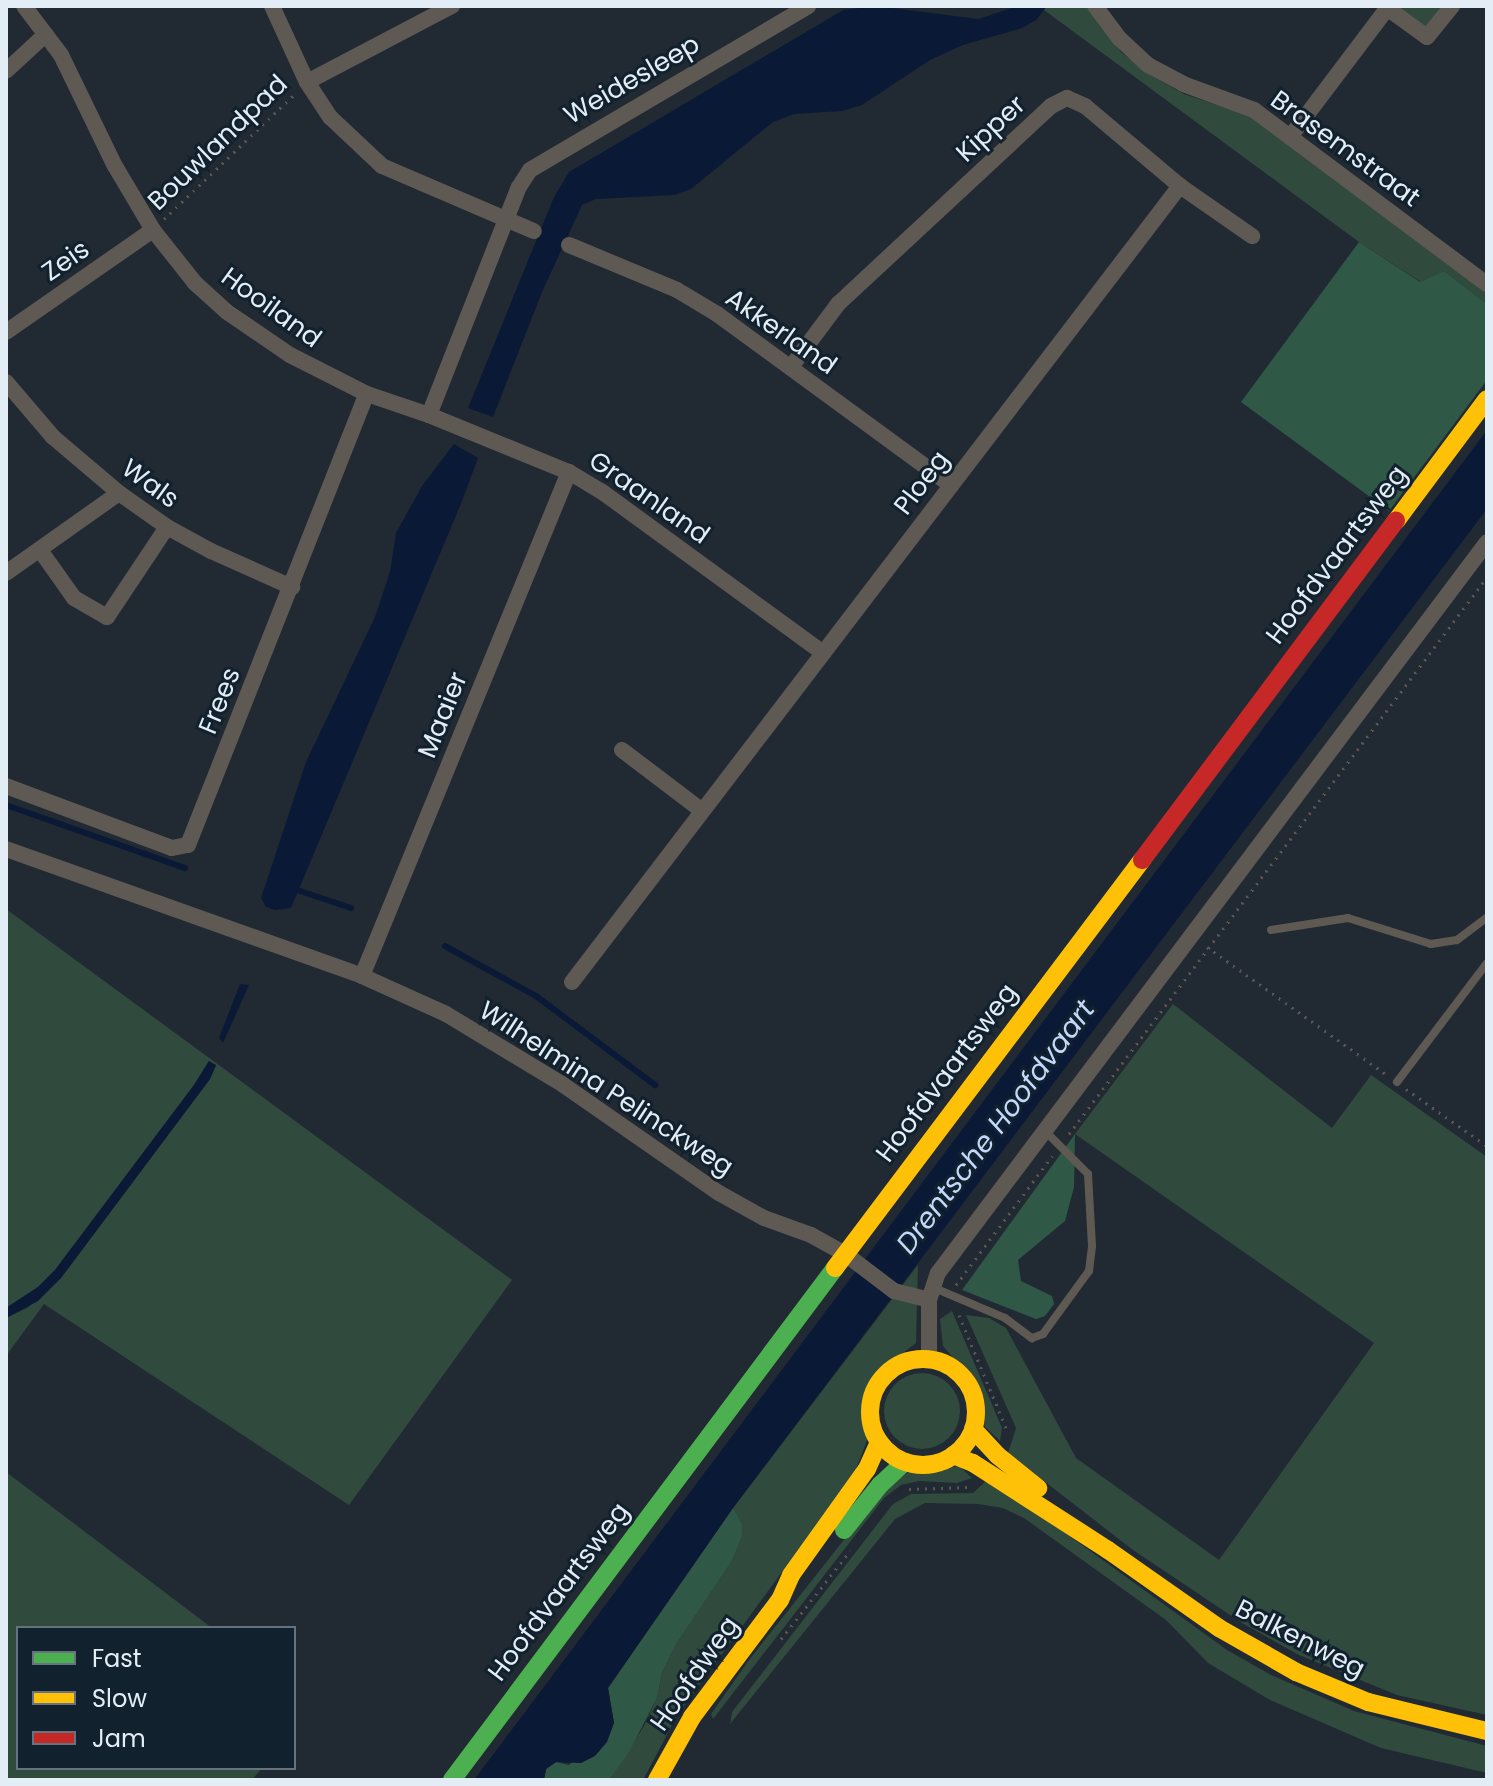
<!DOCTYPE html>
<html>
<head>
<meta charset="utf-8">
<style>
  body { margin:0 }
  #map { position:relative; width:1493px; height:1786px; overflow:hidden; background:#212a32; font-family:Poppins,sans-serif }
  div>[style] { position:absolute }
  .green>* { inset:0; background:#304a3e }
  .round { border-radius:50% }
  .forest>* { inset:0; background:#2f5846 }
  .water>* { inset:0; background:#0a1936 }
  .stream>* { height:6px; margin:-3px; padding:0 3px; transform-origin:3px; border-radius:3px; background:#0a1936 }
  .path>* { height:3px; margin-top:-1.5px; transform-origin:0; background:repeating-linear-gradient(90deg,#595754 0 2px,transparent 0 8px) }
  .lane>* { height:8px; margin:-4px; padding:0 4px; transform-origin:4px; border-radius:4px; background:#5f5954 }
  .street>* { height:16px; margin:-8px; padding:0 8px; transform-origin:8px; border-radius:8px; background:#5f5954 }
  .fast>* { height:18px; margin:-9px; padding:0 9px; transform-origin:9px; border-radius:9px; background:#4caf50 }
  .slow>* { height:18px; margin:-9px; padding:0 9px; transform-origin:9px; border-radius:9px; background:#ffc107 }
  .slow>.ring { margin:-9px; padding:0; box-sizing:content-box; background:none; border:18px solid #ffc107; border-radius:50% }
  .jam>* { height:18px; margin:-9px; padding:0 9px; transform-origin:9px; border-radius:9px; background:#c62828 }
  span { translate:-50% -50%; white-space:nowrap; text-align:center; line-height:1.15; -webkit-text-stroke:6px #12212e; paint-order:stroke }
  .street-label { font-size:26px; color:#e3edf6 }
  .water-label { font-size:28px; color:#c3d8fd; font-style:italic }
  .frame { position:absolute; inset:0; border:8px solid #e3edf6; pointer-events:none }
  .legend { position:absolute; left:16px; top:1626px; width:280px; height:144px; box-sizing:border-box; background:#12212e; border:2px solid #66737e; margin:0; padding:10px 14px; list-style:none; font-size:24px; color:#e3edf6 }
  .legend li { display:flex; align-items:center; gap:16px; height:40px }
  .legend b { width:40px; border:2px solid #66737e }
</style>
</head>
<body>
<div id="map">
  <div class="green">
    <i style="clip-path:polygon(1047px 6px,1087px 6px,1121px 52px,1150px 75px,1184px 94px,1250px 116px,1487px 294px,1487px 304px,1444px 271px,1421px 282px,1359px 242px,1044px 10px)"></i>
    <i style="clip-path:polygon(1402px 6px,1446px 6px,1424px 28px,1399px 10px)"></i>
    <i style="clip-path:polygon(6px 909px,512px 1280px,349px 1505px,44px 1304px,6px 1356px,6px 1318px,27px 1308px,61px 1278px,210px 1079px,216px 1066px,209px 1061px,194px 1085px,55px 1270px,38px 1287px,6px 1308px)"></i>
    <i style="clip-path:polygon(1173px 1004px,1332px 1128px,1371px 1075px,1487px 1157px,1487px 1715px,1397px 1695px,1299px 1655px,1242px 1623px,1133px 1550px,1008px 1453px,1016px 1428px,966px 1315px,989px 1318px,1006px 1328px,1076px 1458px,1219px 1560px,1374px 1343px,1075px 1134px)"></i>
    <i style="clip-path:polygon(918px 1265px,916px 1343px,881px 1370px,869px 1388px,864px 1413px,869px 1435px,855px 1472px,678px 1714px,643px 1780px,609px 1780px,644px 1726px,657px 1698px,662px 1673px,675px 1646px,732px 1561px,742px 1537px,742px 1523px,733px 1508px)"></i>
    <i style="clip-path:polygon(952px 1311px,1002px 1428px,1000px 1441px,985px 1427px,974px 1382px,943px 1346px,940px 1319px)"></i>
    <i class="round" style="left:884px;top:1373px;width:76px;height:76px"></i>
    <i style="clip-path:polygon(959px 1466px,972px 1478px,957px 1483px,919px 1481px,901px 1485px,884px 1498px,713px 1719px,711px 1714px,749px 1660px,884px 1489px,909px 1472px)"></i>
    <i style="clip-path:polygon(6px 1472px,212px 1628px,18px 1628px,18px 1768px,262px 1768px,252px 1780px,6px 1780px)"></i>
    <i style="clip-path:polygon(986px 1481px,1057px 1527px,1227px 1650px,1271px 1675px,1354px 1711px,1487px 1746px,1487px 1773px,1381px 1748px,1270px 1700px,1208px 1663px,1166px 1620px,1024px 1518px,1003px 1508px,978px 1504px,925px 1503px,895px 1519px,730px 1724px,732px 1712px,893px 1504px,911px 1494px,973px 1493px)"></i>
  </div>
  <div class="forest">
    <i style="clip-path:polygon(1359px 242px,1420px 282px,1444px 271px,1487px 304px,1487px 380px,1389px 511px,1241px 402px)"></i>
    <i style="clip-path:polygon(1075px 1134px,1074px 1187px,1065px 1221px,1018px 1260px,1021px 1281px,1052px 1296px,1054px 1304px,1045px 1316px,1036px 1319px,962px 1290px)"></i>
    <i style="clip-path:polygon(733px 1508px,742px 1523px,742px 1537px,732px 1561px,675px 1646px,662px 1673px,657px 1698px,629px 1752px,609px 1780px,544px 1780px,546px 1769px,556px 1762px,569px 1765px,614px 1723px,608px 1688px)"></i>
  </div>
  <div class="water">
    <i style="clip-path:polygon(877px 6px,978px 19px,1018px 6px,1047px 6px,1036px 20px,1022px 28px,963px 45px,930px 60px,862px 105px,842px 111px,794px 114px,773px 122px,691px 189px,674px 195px,596px 199px,582px 205px,542px 292px,493px 417px,468px 408px,554px 197px,569px 172px,843px 10px)"></i>
    <i style="clip-path:polygon(1487px 430px,1487px 509px,733px 1508px,608px 1688px,614px 1723px,607px 1742px,595px 1756px,581px 1763px,556px 1762px,546px 1769px,544px 1780px,474px 1780px)"></i>
    <i style="clip-path:polygon(454px 444px,478px 458px,460px 506px,291px 908px,275px 910px,266px 907px,261px 898px,306px 762px,375px 617px,390px 572px,396px 533px,422px 486px)"></i>
    <i style="clip-path:polygon(240px 984px,249px 985px,223px 1043px,219px 1038px)"></i>
    <i style="clip-path:polygon(209px 1061px,216px 1065px,210px 1079px,61px 1278px,38px 1301px,6px 1318px,6px 1308px,38px 1287px,55px 1270px,194px 1085px)"></i>
  </div>
  <div class="stream">
    <i style="left:6px;top:805px;width:190px;rotate:19.4deg"></i>
    <i style="left:297px;top:890px;width:57px;rotate:18.4deg"></i>
    <i style="left:445px;top:946px;width:104px;rotate:28.8deg"></i>
    <i style="left:536px;top:996px;width:149px;rotate:36.8deg"></i>
  </div>
  <div class="path">
    <i style="left:164px;top:219px;width:181px;rotate:-43.7deg"></i>
    <i style="left:1207px;top:947px;width:221px;rotate:35.4deg"></i>
    <i style="left:1406px;top:1089px;width:99px;rotate:35.1deg"></i>
    <i style="left:1069px;top:1134px;width:696px;rotate:-53.11deg"></i>
    <i style="left:956px;top:1285px;width:161px;rotate:-53.3deg"></i>
    <i style="left:959px;top:1315px;width:128px;rotate:67.4deg"></i>
    <i style="left:909px;top:1489px;width:61px;rotate:-1.9deg"></i>
    <i style="left:781px;top:1639px;width:112px;rotate:-51.9deg"></i>
  </div>
  <div class="lane">
    <i style="left:1271px;top:930px;width:78px;rotate:-8.9deg"></i>
    <i style="left:1348px;top:918px;width:87px;rotate:17.4deg"></i>
    <i style="left:1431px;top:944px;width:26px;rotate:-9deg"></i>
    <i style="left:1457px;top:940px;width:38px;rotate:-37deg"></i>
    <i style="left:1397px;top:1082px;width:149px;rotate:-52.9deg"></i>
    <i style="left:932px;top:1287px;width:79px;rotate:23deg"></i>
    <i style="left:1005px;top:1318px;width:34px;rotate:37deg"></i>
    <i style="left:1032px;top:1338px;width:12px;rotate:-20deg"></i>
    <i style="left:1043px;top:1334px;width:78px;rotate:-53.9deg"></i>
    <i style="left:1089px;top:1271px;width:25px;rotate:-83deg"></i>
    <i style="left:1092px;top:1246px;width:72px;rotate:-93.2deg"></i>
    <i style="left:1088px;top:1174px;width:61px;rotate:-135deg"></i>
  </div>
  <div class="street">
    <i style="left:24px;top:6px;width:61px;rotate:52.9deg"></i>
    <i style="left:61px;top:55px;width:123px;rotate:64.1deg"></i>
    <i style="left:115px;top:166px;width:74px;rotate:59.3deg"></i>
    <i style="left:153px;top:230px;width:68px;rotate:51.6deg"></i>
    <i style="left:195px;top:283px;width:43px;rotate:42.2deg"></i>
    <i style="left:227px;top:312px;width:76px;rotate:34.3deg"></i>
    <i style="left:290px;top:355px;width:86px;rotate:26.9deg"></i>
    <i style="left:367px;top:394px;width:65px;rotate:18.7deg"></i>
    <i style="left:429px;top:415px;width:245px;rotate:-68.5deg"></i>
    <i style="left:519px;top:187px;width:20px;rotate:-57deg"></i>
    <i style="left:530px;top:170px;width:323px;rotate:-30.5deg"></i>
    <i style="left:272px;top:6px;width:84px;rotate:65.3deg"></i>
    <i style="left:307px;top:82px;width:42px;rotate:56.7deg"></i>
    <i style="left:330px;top:117px;width:71px;rotate:43.3deg"></i>
    <i style="left:382px;top:166px;width:165px;rotate:23.2deg"></i>
    <i style="left:1095px;top:6px;width:40px;rotate:53deg"></i>
    <i style="left:1119px;top:38px;width:40px;rotate:43deg"></i>
    <i style="left:1148px;top:65px;width:40px;rotate:28deg"></i>
    <i style="left:1183px;top:84px;width:76px;rotate:20.1deg"></i>
    <i style="left:1254px;top:110px;width:291px;rotate:36.8deg"></i>
    <i style="left:1387px;top:8px;width:49px;rotate:35.9deg"></i>
    <i style="left:1427px;top:37px;width:40px;rotate:-51deg"></i>
    <i style="left:6px;top:71px;width:54px;rotate:-42.8deg"></i>
    <i style="left:307px;top:82px;width:164px;rotate:-27.7deg"></i>
    <i style="left:1290px;top:137px;width:164px;rotate:-52.9deg"></i>
    <i style="left:569px;top:245px;width:117px;rotate:22.6deg"></i>
    <i style="left:677px;top:290px;width:47px;rotate:31deg"></i>
    <i style="left:717px;top:314px;width:290px;rotate:36.2deg"></i>
    <i style="left:6px;top:332px;width:179px;rotate:-34.8deg"></i>
    <i style="left:791px;top:367px;width:79px;rotate:-53.3deg"></i>
    <i style="left:838px;top:304px;width:291px;rotate:-42.9deg"></i>
    <i style="left:1051px;top:106px;width:18px;rotate:-27deg"></i>
    <i style="left:1067px;top:98px;width:20px;rotate:24deg"></i>
    <i style="left:1085px;top:106px;width:124px;rotate:40.1deg"></i>
    <i style="left:1180px;top:186px;width:88px;rotate:34.8deg"></i>
    <i style="left:6px;top:382px;width:72px;rotate:49.5deg"></i>
    <i style="left:53px;top:437px;width:87px;rotate:40.3deg"></i>
    <i style="left:119px;top:493px;width:59px;rotate:35.3deg"></i>
    <i style="left:167px;top:527px;width:50px;rotate:28.6deg"></i>
    <i style="left:211px;top:551px;width:89px;rotate:24deg"></i>
    <i style="left:429px;top:415px;width:151px;rotate:22.2deg"></i>
    <i style="left:569px;top:472px;width:37px;rotate:31deg"></i>
    <i style="left:601px;top:491px;width:275px;rotate:36.1deg"></i>
    <i style="left:40px;top:550px;width:59px;rotate:54.7deg"></i>
    <i style="left:74px;top:598px;width:38px;rotate:30deg"></i>
    <i style="left:107px;top:617px;width:108px;rotate:-56.3deg"></i>
    <i style="left:6px;top:573px;width:138px;rotate:-35.3deg"></i>
    <i style="left:622px;top:750px;width:99px;rotate:37.2deg"></i>
    <i style="left:6px;top:786px;width:177px;rotate:20.5deg"></i>
    <i style="left:172px;top:848px;width:16px;rotate:-11deg"></i>
    <i style="left:188px;top:845px;width:485px;rotate:-68.4deg"></i>
    <i style="left:6px;top:849px;width:378px;rotate:19.6deg"></i>
    <i style="left:362px;top:976px;width:92px;rotate:24.3deg"></i>
    <i style="left:446px;top:1014px;width:135px;rotate:31.1deg"></i>
    <i style="left:562px;top:1084px;width:191px;rotate:34.8deg"></i>
    <i style="left:719px;top:1193px;width:51px;rotate:29.1deg"></i>
    <i style="left:764px;top:1218px;width:50px;rotate:19.9deg"></i>
    <i style="left:811px;top:1235px;width:38px;rotate:29deg"></i>
    <i style="left:844px;top:1253px;width:63px;rotate:37.2deg"></i>
    <i style="left:894px;top:1291px;width:36px;rotate:14deg"></i>
    <i style="left:362px;top:976px;width:545px;rotate:-67.67deg"></i>
    <i style="left:572px;top:982px;width:1002px;rotate:-52.63deg"></i>
    <i style="left:929px;top:1359px;width:59px;rotate:-90deg"></i>
    <i style="left:929px;top:1300px;width:28px;rotate:-72deg"></i>
    <i style="left:938px;top:1273px;width:914px;rotate:-53.09deg"></i>
  </div>
  <div class="fast">
    <i style="left:844px;top:1530px;width:58px;rotate:-51.3deg"></i>
    <i style="left:880px;top:1485px;width:34px;rotate:-43deg"></i>
    <i style="left:452px;top:1780px;width:639px;rotate:-53.2deg"></i>
  </div>
  <div class="slow">
    <i style="left:1396px;top:521px;width:152px;rotate:-53.3deg"></i>
    <i style="left:835px;top:1268px;width:511px;rotate:-53.04deg"></i>
    <i class="ring" style="left:870px;top:1359px;width:88px;height:88px"></i>
    <i style="left:973px;top:1429px;width:35px;rotate:47deg"></i>
    <i style="left:997px;top:1455px;width:53px;rotate:38.8deg"></i>
    <i style="left:953px;top:1455px;width:22px;rotate:22deg"></i>
    <i style="left:973px;top:1463px;width:161px;rotate:32.8deg"></i>
    <i style="left:1108px;top:1550px;width:136px;rotate:35.1deg"></i>
    <i style="left:1219px;top:1628px;width:89px;rotate:29.7deg"></i>
    <i style="left:1296px;top:1672px;width:78px;rotate:22.6deg"></i>
    <i style="left:1368px;top:1702px;width:122px;rotate:13.7deg"></i>
    <i style="left:657px;top:1780px;width:72px;rotate:-60.9deg"></i>
    <i style="left:692px;top:1717px;width:146px;rotate:-53.1deg"></i>
    <i style="left:780px;top:1600px;width:27px;rotate:-66deg"></i>
    <i style="left:791px;top:1575px;width:130px;rotate:-54.4deg"></i>
    <i style="left:867px;top:1469px;width:30px;rotate:-66deg"></i>
  </div>
  <div class="jam">
    <i style="left:1142px;top:860px;width:424px;rotate:-53.2deg"></i>
  </div>
  <div class="street-label">
    <span style="left:632px;top:80px;rotate:-30deg">Weidesleep</span>
    <span style="left:991px;top:129px;rotate:-43deg">Kipper</span>
    <span style="left:218px;top:143px;rotate:-44deg">Bouwlandpad</span>
    <span style="left:1345px;top:149px;rotate:36deg">Brasemstraat</span>
    <span style="left:66px;top:261px;rotate:-35deg">Zeis</span>
    <span style="left:271px;top:308px;rotate:36deg">Hooiland</span>
    <span style="left:781px;top:332px;rotate:35deg">Akkerland</span>
    <span style="left:922px;top:483px;rotate:-53deg">Ploeg</span>
    <span style="left:150px;top:484px;rotate:36deg">Wals</span>
    <span style="left:649px;top:498px;rotate:35deg">Graanland</span>
    <span style="left:1337px;top:555px;rotate:-53deg">Hoofdvaartsweg</span>
    <span style="left:220px;top:701px;rotate:-68deg">Frees</span>
    <span style="left:443px;top:715px;rotate:-68deg">Maaier</span>
    <span style="left:947px;top:1073px;rotate:-53deg">Hoofdvaartsweg</span>
    <span style="left:606px;top:1089px;rotate:33deg">Wilhelmina Pelinckweg</span>
    <span style="left:559px;top:1592px;rotate:-53deg">Hoofdvaartsweg</span>
    <span style="left:1300px;top:1639px;rotate:27deg">Balkenweg</span>
    <span style="left:695px;top:1674px;rotate:-55deg">Hoofdweg</span>
  </div>
  <div class="water-label">
    <span style="left:996px;top:1127px;rotate:-53deg">Drentsche Hoofdvaart</span>
  </div>
  <div class="frame"></div>
  <ul class="legend">
  <li><b style="height:10px;background:#4caf50"></b>Fast</li>
  <li><b style="height:10px;background:#ffc107"></b>Slow</li>
  <li><b style="height:10px;background:#c62828"></b>Jam</li>
  </ul>
</div>
</body>
</html>
